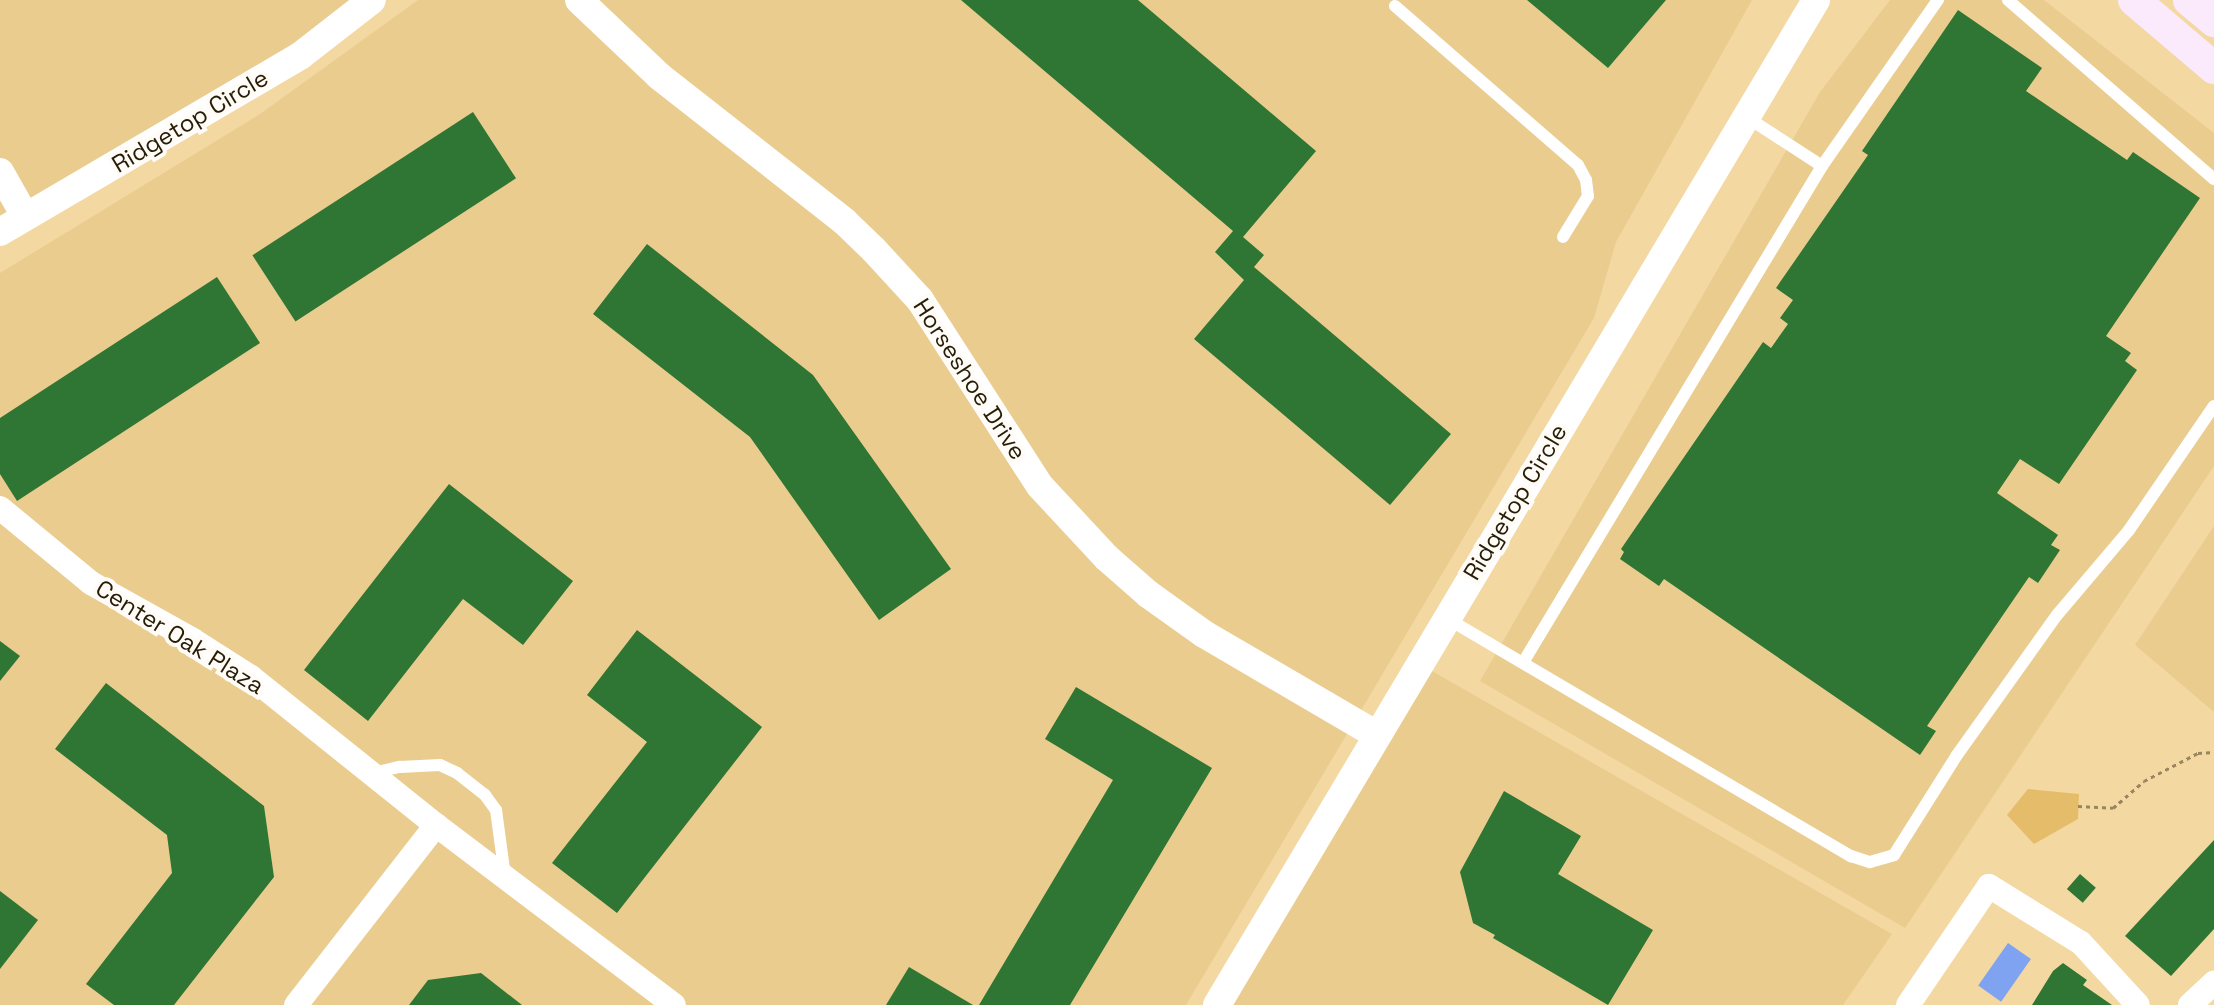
<!DOCTYPE html>
<html>
<head>
<meta charset="utf-8">
<style>
  body { margin:0 }
  #map { position:relative; width:2214px; height:1005px; overflow:hidden; background:#f3d8a2; font-family:"Space Grotesk",sans-serif }
  div>[style] { position:absolute }
  .built>* { inset:0; background:#eacc8f }
  .green>* { inset:0; background:#e5bd6a }
  .water>* { inset:0; background:#7fa3f1; transform-origin:0 0 }
  .building>* { inset:0; background:#2f7533; transform-origin:0 0 }
  .path>* { height:3px; margin-top:-1.5px; transform-origin:0; background:repeating-linear-gradient(90deg,#99865e 0 4px,transparent 0 8px) }
  .service>* { height:12px; margin:-6px; padding:0 6px; transform-origin:6px; border-radius:6px; background:#fff }
  .minor>* { height:24px; margin:-12px; padding:0 12px; transform-origin:12px; border-radius:12px; background:#fff }
  .tertiary>* { height:28px; margin:-14px; padding:0 14px; transform-origin:14px; border-radius:14px; background:#fff }
  .secondary>* { height:32px; margin:-16px; padding:0 16px; transform-origin:16px; border-radius:16px; background:#fbe9fc }
  span { translate:-50% -50%; white-space:nowrap; text-align:center; line-height:1.15; -webkit-text-stroke:8px #fffcf7; paint-order:stroke }
  .street-label { font-size:24px; color:#261d07 }
</style>
</head>
<body>
<div id="map">
  <div class="built">
    <i style="clip-path:polygon(0 0,372px 0,0 232px)"></i>
    <i style="clip-path:polygon(418px 0,1752px 0,1616px 242px,1594px 318px,1186px 1005px,0 1005px,0 273px,260px 114px)"></i>
    <i style="clip-path:polygon(1890px 0,2044px 0,2214px 133px,2214px 466px,1905px 928px,1480px 681px,1820px 92px)"></i>
    <i style="clip-path:polygon(2214px 526px,2214px 712px,2135px 645px)"></i>
    <i style="clip-path:polygon(1418px 663px,1892px 934px,1843px 1005px,1217px 1005px)"></i>
  </div>
  <div class="green">
    <i style="clip-path:polygon(2028px 789px,2079px 794px,2078px 819px,2034px 844px,2007px 815px)"></i>
  </div>
  <div class="water">
    <i style="left:2008px;top:943px;width:28px;height:52px;rotate:35deg"></i>
  </div>
  <div class="building">
    <i style="clip-path:polygon(961px 0,1138px 0,1316px 151px,1243px 237px,1264px 255px,1254px 267px,1451px 434px,1390px 505px,1194px 339px,1244px 280px,1215px 252px,1233px 231px)"></i>
    <i style="clip-path:polygon(1527px 0,1666px 0,1608px 68px)"></i>
    <i style="clip-path:polygon(1958px 10px,2042px 68px,2026px 91px,2127px 160px,2133px 152px,2200px 198px,2106px 336px,2131px 353px,2125px 361px,2137px 370px,2059px 484px,2020px 459px,1997px 493px,2058px 535px,2051px 545px,2060px 550px,2038px 583px,2029px 577px,1927px 726px,1936px 731px,1920px 755px,1664px 579px,1659px 586px,1620px 559px,1624px 552px,1621px 549px,1763px 342px,1771px 348px,1788px 324px,1780px 318px,1793px 300px,1776px 288px,1868px 155px,1862px 151px)"></i>
    <i style="left:473px;top:112px;width:79px;height:263px;rotate:57deg"></i>
    <i style="clip-path:polygon(647px 244px,813px 375px,951px 569px,879px 620px,750px 437px,593px 314px)"></i>
    <i style="clip-path:polygon(217px 277px,260px 343px,17px 501px,0 474px,0 418px)"></i>
    <i style="clip-path:polygon(449px 484px,573px 581px,523px 645px,463px 599px,368px 721px,304px 670px)"></i>
    <i style="clip-path:polygon(637px 630px,762px 727px,617px 913px,552px 863px,647px 742px,587px 695px)"></i>
    <i style="clip-path:polygon(0 641px,20px 656px,0 681px)"></i>
    <i style="clip-path:polygon(106px 683px,264px 806px,274px 877px,174px 1005px,114px 1005px,86px 984px,172px 873px,167px 835px,55px 749px)"></i>
    <i style="clip-path:polygon(1076px 687px,1212px 768px,1070px 1005px,979px 1005px,1113px 780px,1045px 739px)"></i>
    <i style="clip-path:polygon(1504px 791px,1581px 836px,1558px 874px,1653px 930px,1608px 1005px,1493px 938px,1495px 935px,1473px 923px,1460px 872px)"></i>
    <i style="clip-path:polygon(2214px 840px,2214px 929px,2171px 976px,2125px 936px)"></i>
    <i style="left:2080px;top:874px;width:21px;height:20px;rotate:41deg"></i>
    <i style="clip-path:polygon(0 891px,38px 920px,0 969px)"></i>
    <i style="clip-path:polygon(2063px 963px,2087px 980px,2083px 985px,2112px 1005px,2032px 1005px,2053px 971px)"></i>
    <i style="clip-path:polygon(909px 967px,973px 1005px,886px 1005px)"></i>
    <i style="clip-path:polygon(481px 973px,522px 1005px,409px 1005px,428px 980px)"></i>
  </div>
  <div class="path">
    <i style="left:2078px;top:806px;width:35px;rotate:3deg"></i>
    <i style="left:2113px;top:808px;width:41px;rotate:-41.1deg"></i>
    <i style="left:2144px;top:781px;width:61px;rotate:-27.4deg"></i>
    <i style="left:2198px;top:753px;width:16px;rotate:-4deg"></i>
  </div>
  <div class="service">
    <i style="left:2008px;top:0;width:273px;rotate:41deg"></i>
    <i style="left:1395px;top:6px;width:242px;rotate:41deg"></i>
    <i style="left:1578px;top:165px;width:17px;rotate:62deg"></i>
    <i style="left:1586px;top:180px;width:16px;rotate:83deg"></i>
    <i style="left:1588px;top:196px;width:48px;rotate:121.4deg"></i>
    <i style="left:1745px;top:116px;width:92px;rotate:33deg"></i>
    <i style="left:1448px;top:619px;width:468px;rotate:30.5deg"></i>
    <i style="left:1851px;top:856px;width:20px;rotate:18deg"></i>
    <i style="left:1870px;top:862px;width:25px;rotate:-16deg"></i>
    <i style="left:1894px;top:855px;width:118px;rotate:-57.8deg"></i>
    <i style="left:1957px;top:755px;width:172px;rotate:-54.5deg"></i>
    <i style="left:2057px;top:615px;width:111px;rotate:-49.7deg"></i>
    <i style="left:2129px;top:530px;width:150px;rotate:-55.6deg"></i>
    <i style="left:1524px;top:661px;width:578px;rotate:-58.95deg"></i>
    <i style="left:1822px;top:166px;width:203px;rotate:-55.1deg"></i>
    <i style="left:373px;top:773px;width:28px;rotate:-13deg"></i>
    <i style="left:400px;top:767px;width:40px;rotate:-2.9deg"></i>
    <i style="left:440px;top:765px;width:19px;rotate:25deg"></i>
    <i style="left:457px;top:773px;width:36px;rotate:38deg"></i>
    <i style="left:485px;top:795px;width:19px;rotate:54deg"></i>
    <i style="left:496px;top:810px;width:68px;rotate:82.3deg"></i>
  </div>
  <div class="minor">
    <i style="left:0;top:508px;width:118px;rotate:39.5deg"></i>
    <i style="left:91px;top:583px;width:117px;rotate:29.2deg"></i>
    <i style="left:193px;top:640px;width:69px;rotate:32.5deg"></i>
    <i style="left:251px;top:677px;width:237px;rotate:38.7deg"></i>
    <i style="left:436px;top:825px;width:298px;rotate:37.1deg"></i>
    <i style="left:296px;top:1005px;width:228px;rotate:-52.1deg"></i>
    <i style="left:1908px;top:1005px;width:144px;rotate:-55.8deg"></i>
    <i style="left:1989px;top:886px;width:108px;rotate:31.8deg"></i>
    <i style="left:2081px;top:943px;width:84px;rotate:47.4deg"></i>
    <i style="left:2190px;top:1005px;width:33px;rotate:-43deg"></i>
  </div>
  <div class="tertiary">
    <i style="left:579px;top:0;width:110px;rotate:43.5deg"></i>
    <i style="left:659px;top:76px;width:236px;rotate:38.1deg"></i>
    <i style="left:845px;top:222px;width:40px;rotate:44deg"></i>
    <i style="left:874px;top:250px;width:68px;rotate:47.4deg"></i>
    <i style="left:920px;top:300px;width:221px;rotate:57.2deg"></i>
    <i style="left:1040px;top:486px;width:98px;rotate:47.1deg"></i>
    <i style="left:1107px;top:558px;width:55px;rotate:41.3deg"></i>
    <i style="left:1148px;top:594px;width:69px;rotate:35.5deg"></i>
    <i style="left:1204px;top:634px;width:198px;rotate:30.3deg"></i>
    <i style="left:0;top:172px;width:51px;rotate:60.4deg"></i>
    <i style="left:0;top:232px;width:348px;rotate:-30.4deg"></i>
    <i style="left:300px;top:56px;width:91px;rotate:-37.9deg"></i>
    <i style="left:1217px;top:1005px;width:1170px;rotate:-59.2deg"></i>
  </div>
  <div class="secondary">
    <i style="left:2134px;top:0;width:105px;rotate:40.4deg"></i>
    <i style="left:2189px;top:0;width:33px;rotate:40deg"></i>
  </div>
  <div class="street-label">
    <span style="left:190px;top:121px;rotate:-31deg">Ridgetop Circle</span>
    <span style="left:970px;top:379px;rotate:57deg">Horseshoe Drive</span>
    <span style="left:1515px;top:502px;rotate:-59deg">Ridgetop Circle</span>
    <span style="left:180px;top:637px;rotate:32deg">Center Oak Plaza</span>
  </div>
</div>
</body>
</html>
